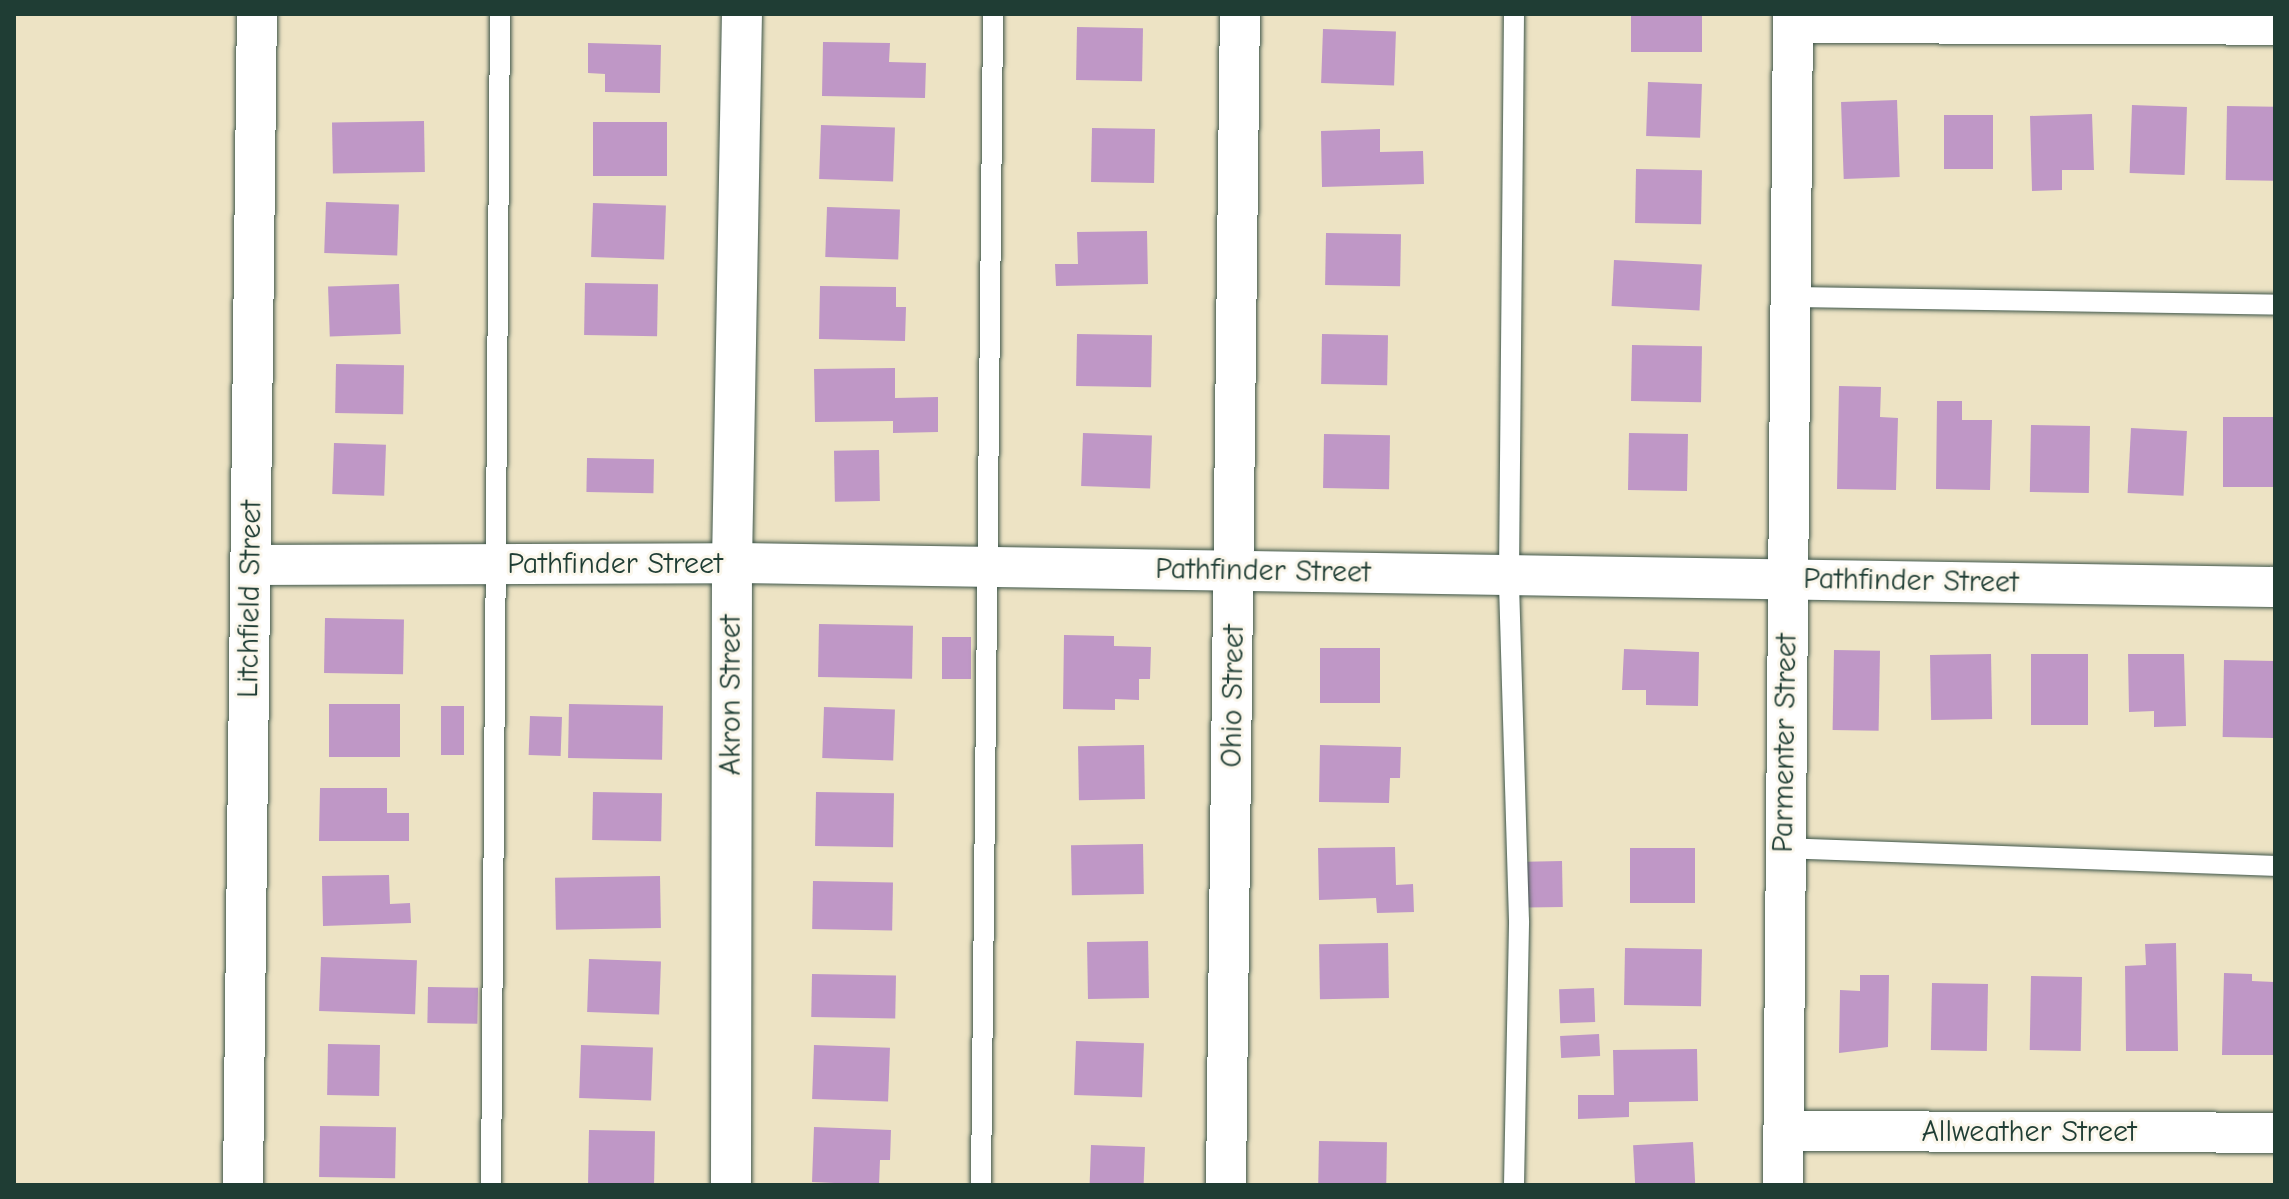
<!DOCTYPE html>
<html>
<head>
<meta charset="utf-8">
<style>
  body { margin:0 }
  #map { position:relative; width:2289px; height:1199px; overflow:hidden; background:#ede3c4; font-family:"Comic Neue",sans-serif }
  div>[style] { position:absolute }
  .building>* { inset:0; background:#bf97c6; transform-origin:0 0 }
  .roads { filter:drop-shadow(0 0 2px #3e564a) drop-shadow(0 0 2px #3e564a) }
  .lane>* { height:20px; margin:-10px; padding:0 10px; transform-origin:10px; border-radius:10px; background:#fff }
  .street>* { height:40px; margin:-20px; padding:0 20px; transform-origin:20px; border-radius:20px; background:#fff }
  span { translate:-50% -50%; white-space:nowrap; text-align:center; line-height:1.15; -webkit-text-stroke:6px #fbf7ec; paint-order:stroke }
  .street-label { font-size:30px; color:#1f3d34 }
  .frame { position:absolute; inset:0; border:16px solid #1f3d34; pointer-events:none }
</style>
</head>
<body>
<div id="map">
  <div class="building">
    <i style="left:1631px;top:14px;width:71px;height:38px"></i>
    <i style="left:1077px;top:27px;width:66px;height:53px;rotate:1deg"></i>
    <i style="left:1323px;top:29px;width:73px;height:54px;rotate:2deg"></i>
    <i style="clip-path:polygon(823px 42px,890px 43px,889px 62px,926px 63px,925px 98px,822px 96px)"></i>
    <i style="clip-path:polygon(588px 43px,661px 45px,660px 93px,605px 92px,605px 74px,588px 73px)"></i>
    <i style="left:1648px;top:82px;width:54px;height:54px;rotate:2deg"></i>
    <i style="left:1897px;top:100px;width:77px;height:56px;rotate:88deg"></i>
    <i style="left:2132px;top:105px;width:55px;height:68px;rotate:2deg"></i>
    <i style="left:2227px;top:106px;width:48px;height:74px;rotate:1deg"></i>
    <i style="clip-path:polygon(2092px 114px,2094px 170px,2062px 170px,2062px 190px,2032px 191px,2030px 116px)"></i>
    <i style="left:1944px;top:115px;width:49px;height:54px"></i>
    <i style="left:424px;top:121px;width:51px;height:92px;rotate:89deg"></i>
    <i style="left:667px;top:122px;width:54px;height:74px;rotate:90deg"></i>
    <i style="left:821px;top:125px;width:74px;height:54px;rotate:2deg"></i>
    <i style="left:1092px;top:128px;width:63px;height:54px;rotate:1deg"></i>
    <i style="clip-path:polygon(1380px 129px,1380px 152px,1423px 151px,1424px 184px,1322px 187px,1321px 131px)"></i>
    <i style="left:1636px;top:169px;width:66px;height:54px;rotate:1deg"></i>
    <i style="left:326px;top:202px;width:73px;height:51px;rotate:2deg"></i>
    <i style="left:593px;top:203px;width:73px;height:54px;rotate:2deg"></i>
    <i style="left:827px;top:207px;width:73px;height:50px;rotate:2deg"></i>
    <i style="clip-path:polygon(1147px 231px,1148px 284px,1056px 286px,1055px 264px,1078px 264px,1077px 232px)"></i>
    <i style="left:1326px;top:233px;width:75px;height:52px;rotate:1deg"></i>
    <i style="left:1614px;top:260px;width:88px;height:46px;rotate:3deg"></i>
    <i style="left:585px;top:283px;width:73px;height:52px;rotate:1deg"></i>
    <i style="left:399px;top:284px;width:50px;height:71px;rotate:88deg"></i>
    <i style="clip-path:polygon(820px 286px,896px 287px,896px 307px,906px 307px,905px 341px,819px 339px)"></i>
    <i style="left:1077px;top:334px;width:75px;height:52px;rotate:1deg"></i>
    <i style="left:1322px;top:334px;width:66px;height:50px;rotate:1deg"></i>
    <i style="left:1632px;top:345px;width:70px;height:56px;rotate:1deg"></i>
    <i style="left:336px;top:364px;width:68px;height:49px;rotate:1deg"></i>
    <i style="clip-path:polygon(895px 368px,895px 398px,938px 397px,938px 432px,893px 433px,893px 421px,815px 422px,814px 369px)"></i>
    <i style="clip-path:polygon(1839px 386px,1881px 387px,1880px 417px,1898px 418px,1896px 490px,1837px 489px)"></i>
    <i style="clip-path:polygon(1937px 401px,1962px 401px,1962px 420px,1992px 420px,1990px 490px,1936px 489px)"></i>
    <i style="left:2275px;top:417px;width:70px;height:52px;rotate:90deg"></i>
    <i style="left:2031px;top:425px;width:59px;height:67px;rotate:1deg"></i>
    <i style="left:2131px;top:428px;width:56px;height:65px;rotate:3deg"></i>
    <i style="left:1083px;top:433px;width:69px;height:53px;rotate:2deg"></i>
    <i style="left:1629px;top:433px;width:59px;height:57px;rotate:1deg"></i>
    <i style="left:1324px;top:434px;width:66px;height:54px;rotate:1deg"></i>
    <i style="left:334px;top:443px;width:52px;height:51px;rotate:2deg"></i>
    <i style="left:879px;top:450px;width:51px;height:45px;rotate:89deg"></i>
    <i style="left:587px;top:458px;width:67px;height:34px;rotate:1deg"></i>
    <i style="left:325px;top:618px;width:79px;height:55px;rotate:1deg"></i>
    <i style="left:819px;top:624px;width:94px;height:53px;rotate:1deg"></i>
    <i style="clip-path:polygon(1064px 635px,1114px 636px,1114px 646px,1151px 647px,1150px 679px,1139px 679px,1139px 700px,1115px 699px,1115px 710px,1063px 709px)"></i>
    <i style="left:942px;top:637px;width:29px;height:42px"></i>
    <i style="left:1320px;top:648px;width:60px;height:55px"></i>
    <i style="clip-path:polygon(1624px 649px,1699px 652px,1698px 706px,1646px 705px,1646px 690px,1622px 690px)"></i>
    <i style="left:1834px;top:650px;width:46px;height:80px;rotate:1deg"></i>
    <i style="left:1991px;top:654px;width:65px;height:61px;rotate:89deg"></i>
    <i style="left:2031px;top:654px;width:57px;height:71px"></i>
    <i style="clip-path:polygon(2128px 654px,2184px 654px,2186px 726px,2154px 727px,2154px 711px,2129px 712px)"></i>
    <i style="left:2224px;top:660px;width:51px;height:77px;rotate:1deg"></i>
    <i style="left:329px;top:704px;width:71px;height:53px"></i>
    <i style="left:569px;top:704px;width:94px;height:54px;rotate:1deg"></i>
    <i style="left:441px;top:706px;width:23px;height:49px"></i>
    <i style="left:824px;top:707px;width:71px;height:51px;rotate:2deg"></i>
    <i style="left:530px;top:716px;width:32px;height:39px;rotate:2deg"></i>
    <i style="left:1144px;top:745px;width:54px;height:66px;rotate:89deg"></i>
    <i style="clip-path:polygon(1320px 745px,1401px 747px,1400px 778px,1390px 778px,1389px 803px,1319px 802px)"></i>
    <i style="clip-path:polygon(320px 788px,387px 788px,387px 813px,409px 813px,409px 841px,319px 841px)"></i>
    <i style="left:593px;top:792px;width:69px;height:48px;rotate:1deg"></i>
    <i style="left:816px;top:792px;width:78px;height:54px;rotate:1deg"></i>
    <i style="left:1143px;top:844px;width:50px;height:72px;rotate:89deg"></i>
    <i style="clip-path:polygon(1395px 847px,1396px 885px,1413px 884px,1414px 912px,1377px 913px,1376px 898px,1319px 900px,1318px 848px)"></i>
    <i style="left:1630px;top:848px;width:65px;height:55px"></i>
    <i style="left:1562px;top:861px;width:46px;height:36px;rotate:89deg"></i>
    <i style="clip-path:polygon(389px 875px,390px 904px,410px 903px,411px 923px,323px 926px,322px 876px)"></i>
    <i style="left:660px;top:876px;width:52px;height:105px;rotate:89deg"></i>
    <i style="left:813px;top:881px;width:80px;height:48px;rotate:1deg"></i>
    <i style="left:1148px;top:941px;width:57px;height:61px;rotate:89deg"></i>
    <i style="left:1388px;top:943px;width:55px;height:69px;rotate:89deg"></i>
    <i style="clip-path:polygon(2176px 943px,2178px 1051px,2126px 1051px,2125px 966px,2146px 965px,2145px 944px)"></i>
    <i style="left:1625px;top:948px;width:77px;height:57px;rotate:1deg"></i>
    <i style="left:321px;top:957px;width:96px;height:54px;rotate:2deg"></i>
    <i style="left:589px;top:959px;width:72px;height:53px;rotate:2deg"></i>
    <i style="clip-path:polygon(2224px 973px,2252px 974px,2252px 981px,2274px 982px,2273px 1055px,2222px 1055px)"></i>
    <i style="left:812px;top:974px;width:84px;height:43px;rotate:1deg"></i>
    <i style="clip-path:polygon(1860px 975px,1889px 975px,1888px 1047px,1839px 1053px,1840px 990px,1860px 991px)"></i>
    <i style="left:2031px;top:976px;width:51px;height:74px;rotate:1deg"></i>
    <i style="left:1932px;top:983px;width:56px;height:67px;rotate:1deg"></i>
    <i style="left:428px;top:987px;width:50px;height:36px;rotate:1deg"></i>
    <i style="left:1594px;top:988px;width:34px;height:35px;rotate:88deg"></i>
    <i style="left:1599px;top:1034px;width:22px;height:39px;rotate:87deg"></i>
    <i style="left:1076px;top:1041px;width:68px;height:54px;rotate:2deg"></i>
    <i style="left:328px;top:1044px;width:52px;height:51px;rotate:1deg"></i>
    <i style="left:581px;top:1045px;width:72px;height:53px;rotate:2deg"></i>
    <i style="left:814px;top:1045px;width:76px;height:54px;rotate:2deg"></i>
    <i style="clip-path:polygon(1697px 1049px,1698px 1101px,1629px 1102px,1629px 1117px,1578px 1119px,1578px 1095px,1614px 1095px,1613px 1050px)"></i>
    <i style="left:320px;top:1126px;width:76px;height:51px;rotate:1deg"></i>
    <i style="clip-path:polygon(814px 1127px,891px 1130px,890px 1160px,880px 1160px,879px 1185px,812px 1182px)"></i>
    <i style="left:589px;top:1130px;width:66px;height:53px;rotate:1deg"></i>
    <i style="left:1319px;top:1141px;width:68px;height:44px;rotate:1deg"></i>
    <i style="left:1693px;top:1142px;width:43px;height:60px;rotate:87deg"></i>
    <i style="left:1091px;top:1145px;width:54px;height:40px;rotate:2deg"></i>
  </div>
  <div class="roads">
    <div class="lane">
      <i style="left:1789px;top:297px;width:486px;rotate:0.9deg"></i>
      <i style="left:1784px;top:848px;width:491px;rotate:2.1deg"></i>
      <i style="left:491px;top:1185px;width:1171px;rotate:-89.56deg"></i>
      <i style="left:981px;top:1185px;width:1171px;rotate:-89.41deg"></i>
      <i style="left:1514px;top:1185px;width:264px;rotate:-88.9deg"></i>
      <i style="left:1519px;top:921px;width:346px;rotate:-91.7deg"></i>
      <i style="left:1509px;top:575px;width:561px;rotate:-89.49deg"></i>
    </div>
    <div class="street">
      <i style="left:1793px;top:23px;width:482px;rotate:0.2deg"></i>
      <i style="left:250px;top:565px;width:482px;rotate:-0.2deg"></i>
      <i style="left:732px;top:563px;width:1543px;rotate:0.89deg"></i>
      <i style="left:1783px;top:1131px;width:492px;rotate:0.2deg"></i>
      <i style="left:243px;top:1185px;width:1171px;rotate:-89.32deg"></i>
      <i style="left:731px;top:1185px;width:622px;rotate:-89.91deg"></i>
      <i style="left:732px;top:563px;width:549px;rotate:-88.96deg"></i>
      <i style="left:1226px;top:1185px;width:1171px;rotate:-89.32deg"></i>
      <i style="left:1783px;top:1185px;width:1171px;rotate:-89.51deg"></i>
    </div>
  </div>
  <div class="street-label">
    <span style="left:615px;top:564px">Pathfinder Street</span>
    <span style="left:1263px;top:571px;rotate:1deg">Pathfinder Street</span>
    <span style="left:1911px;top:581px;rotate:1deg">Pathfinder Street</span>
    <span style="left:250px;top:599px;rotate:-89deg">Litchfield Street</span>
    <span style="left:731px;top:695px;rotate:-90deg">Akron Street</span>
    <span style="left:1233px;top:696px;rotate:-89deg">Ohio Street</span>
    <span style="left:1785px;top:743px;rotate:-89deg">Parmenter Street</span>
    <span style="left:2029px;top:1132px">Allweather Street</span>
  </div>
  <div class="frame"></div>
</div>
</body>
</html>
